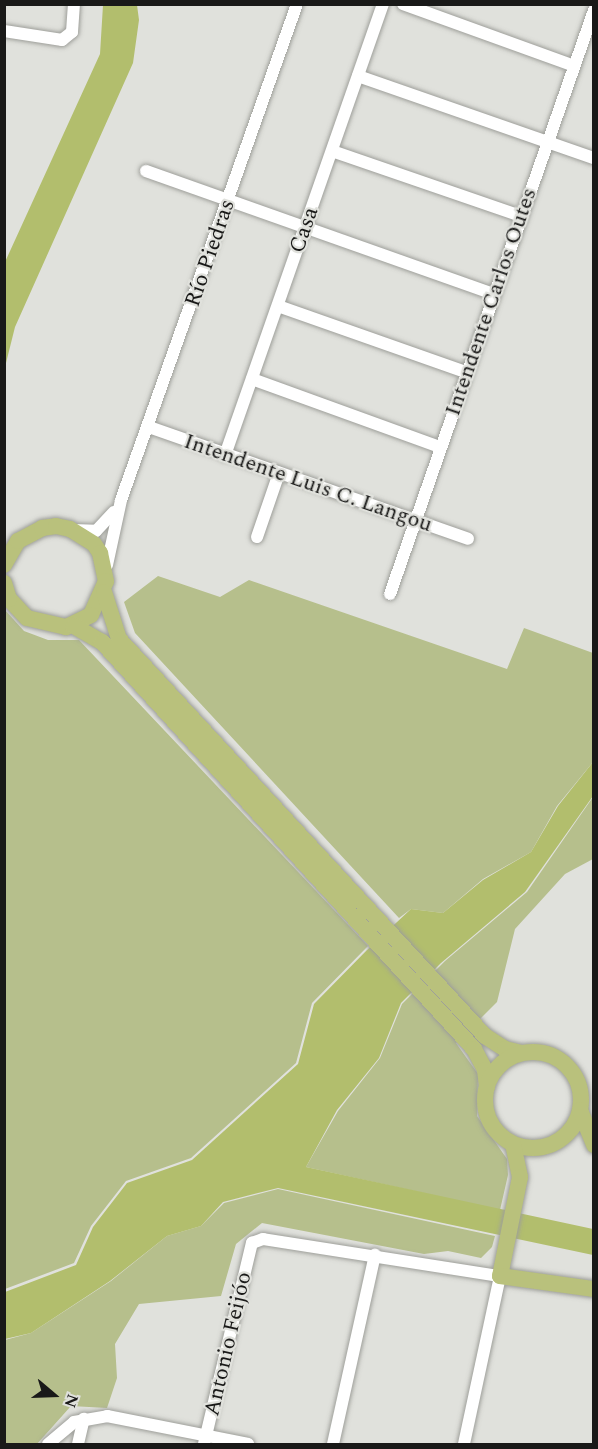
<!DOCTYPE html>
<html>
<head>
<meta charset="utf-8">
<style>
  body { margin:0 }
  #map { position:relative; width:598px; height:1449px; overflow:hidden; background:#e0e1dc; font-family:Spectral,serif }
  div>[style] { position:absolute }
  .green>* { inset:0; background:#b6bf8c }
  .water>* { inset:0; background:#b2be6d }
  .roads { filter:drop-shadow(0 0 2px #9e9f9a) drop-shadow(0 0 2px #9e9f9a) }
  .minor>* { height:12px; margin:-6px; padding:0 6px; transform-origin:6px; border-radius:6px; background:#fff }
  .major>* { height:16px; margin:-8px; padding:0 8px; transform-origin:8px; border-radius:8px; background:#b9c17c }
  .major>.ring { margin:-8px; padding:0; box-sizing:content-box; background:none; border:16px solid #b9c17c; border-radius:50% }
  span { translate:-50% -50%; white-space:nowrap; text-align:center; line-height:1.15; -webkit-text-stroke:4.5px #e0e1dc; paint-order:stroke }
  .street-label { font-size:22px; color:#191918 }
  .frame { position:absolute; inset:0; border:6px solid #191918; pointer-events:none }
  .north { position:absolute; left:24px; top:1365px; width:60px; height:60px; -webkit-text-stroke:4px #e0e1dc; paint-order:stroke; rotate:109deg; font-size:16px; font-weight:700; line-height:24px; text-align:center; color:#191918 }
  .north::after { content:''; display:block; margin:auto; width:21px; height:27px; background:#191918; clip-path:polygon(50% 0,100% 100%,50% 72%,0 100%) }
</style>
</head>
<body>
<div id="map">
  <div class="green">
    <i style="clip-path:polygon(158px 576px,220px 597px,249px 580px,507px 669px,524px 628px,593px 653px,593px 762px,557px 806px,531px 852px,483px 879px,443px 913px,411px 909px,399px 918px,135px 633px,124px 602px)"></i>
    <i style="clip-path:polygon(5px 610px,24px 631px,48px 640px,79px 640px,368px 946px,312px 1003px,296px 1063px,191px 1158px,126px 1181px,91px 1226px,74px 1263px,5px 1289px)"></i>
    <i style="clip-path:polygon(593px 797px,593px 859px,565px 874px,515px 929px,497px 1002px,456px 1043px,478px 1074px,477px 1116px,507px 1159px,508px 1175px,500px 1210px,306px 1167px,338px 1111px,380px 1058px,402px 1004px,445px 961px,527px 892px)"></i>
    <i style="clip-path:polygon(278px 1189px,495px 1236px,492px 1247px,481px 1258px,448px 1251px,424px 1254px,262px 1223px,236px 1244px,221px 1296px,139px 1304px,115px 1344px,117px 1378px,107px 1408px,71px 1406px,37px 1444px,5px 1444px,5px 1340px,31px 1333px,111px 1281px,167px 1236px,201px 1226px,224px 1203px)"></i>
  </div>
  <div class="water">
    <i style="clip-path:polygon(103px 5px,137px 5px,139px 20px,133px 63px,15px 327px,5px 367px,5px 262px,100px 54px)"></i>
    <i style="clip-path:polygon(593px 762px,593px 796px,525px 892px,441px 963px,401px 1003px,379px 1058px,337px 1110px,306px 1167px,593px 1229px,593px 1255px,278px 1188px,223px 1202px,201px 1226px,167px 1236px,110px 1281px,31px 1333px,5px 1339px,5px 1292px,76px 1265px,93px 1227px,127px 1183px,192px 1160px,298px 1064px,314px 1004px,367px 950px,411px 909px,443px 913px,483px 880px,531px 852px,558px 806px)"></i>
  </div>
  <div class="roads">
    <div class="minor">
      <i style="left:403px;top:4px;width:182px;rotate:19.9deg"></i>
      <i style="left:4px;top:31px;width:59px;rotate:8.8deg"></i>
      <i style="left:62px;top:40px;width:13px;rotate:-39deg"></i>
      <i style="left:72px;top:32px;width:28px;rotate:-86deg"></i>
      <i style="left:358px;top:76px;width:250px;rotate:19.2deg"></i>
      <i style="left:332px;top:151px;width:200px;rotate:19deg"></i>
      <i style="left:146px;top:171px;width:369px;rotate:19.5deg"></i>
      <i style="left:278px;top:306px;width:198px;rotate:19.4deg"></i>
      <i style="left:252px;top:379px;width:200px;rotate:19.9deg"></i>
      <i style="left:149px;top:427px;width:338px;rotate:19.3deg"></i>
      <i style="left:225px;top:455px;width:478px;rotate:-70.7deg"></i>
      <i style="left:72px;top:530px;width:24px;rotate:2deg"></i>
      <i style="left:96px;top:531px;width:26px;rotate:-47deg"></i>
      <i style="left:257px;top:537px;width:68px;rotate:-71deg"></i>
      <i style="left:107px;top:565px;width:66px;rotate:-77.8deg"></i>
      <i style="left:121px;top:500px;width:526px;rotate:-70.46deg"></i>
      <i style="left:390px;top:594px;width:619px;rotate:-70.74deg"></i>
      <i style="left:48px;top:1444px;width:34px;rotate:-40deg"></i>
      <i style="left:74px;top:1422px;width:34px;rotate:-10deg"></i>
      <i style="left:107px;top:1416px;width:144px;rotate:11.2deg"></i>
      <i style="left:78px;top:1444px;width:26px;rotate:-77deg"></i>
      <i style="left:204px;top:1444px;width:207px;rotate:-76.6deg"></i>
      <i style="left:252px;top:1243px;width:12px;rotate:-20deg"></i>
      <i style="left:263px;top:1239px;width:240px;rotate:8.9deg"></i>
      <i style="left:500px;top:1276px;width:172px;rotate:102.1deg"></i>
      <i style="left:333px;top:1444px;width:194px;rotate:-77.5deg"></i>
    </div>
    <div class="major">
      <i style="left:4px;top:565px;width:28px;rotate:-60deg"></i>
      <i style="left:18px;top:541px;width:27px;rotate:-28deg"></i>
      <i style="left:42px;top:528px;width:14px;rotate:-8deg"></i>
      <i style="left:56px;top:526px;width:14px;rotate:12deg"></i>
      <i style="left:70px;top:529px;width:28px;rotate:32deg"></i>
      <i style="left:94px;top:544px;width:11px;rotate:56deg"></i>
      <i style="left:100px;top:553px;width:29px;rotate:78deg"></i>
      <i style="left:106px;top:581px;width:37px;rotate:114deg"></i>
      <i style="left:91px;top:615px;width:28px;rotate:154deg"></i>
      <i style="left:66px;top:627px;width:40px;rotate:-167deg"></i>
      <i style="left:27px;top:618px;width:26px;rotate:-133deg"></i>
      <i style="left:9px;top:599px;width:17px;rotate:-107deg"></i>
      <i style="left:104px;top:592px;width:49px;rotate:72.3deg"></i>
      <i style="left:119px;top:639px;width:540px;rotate:47.33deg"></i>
      <i style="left:485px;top:1036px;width:24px;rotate:33deg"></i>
      <i style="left:505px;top:1049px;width:16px;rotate:14deg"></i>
      <i style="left:74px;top:626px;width:32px;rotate:30deg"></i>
      <i style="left:102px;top:642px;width:551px;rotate:47.57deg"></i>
      <i style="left:474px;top:1049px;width:24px;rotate:62deg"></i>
      <i style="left:485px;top:1070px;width:17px;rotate:83deg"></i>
      <i class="ring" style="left:485px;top:1052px;width:80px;height:80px"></i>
      <i style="left:580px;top:1110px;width:38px;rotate:68deg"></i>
      <i style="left:513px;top:1144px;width:34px;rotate:78deg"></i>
      <i style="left:520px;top:1177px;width:101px;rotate:101.4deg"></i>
      <i style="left:500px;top:1276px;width:95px;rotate:7.9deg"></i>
    </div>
  </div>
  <div class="street-label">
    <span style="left:304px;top:230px;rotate:-71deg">Casa</span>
    <span style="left:210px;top:253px;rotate:-71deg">Río Piedras</span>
    <span style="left:491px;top:302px;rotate:-71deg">Intendente Carlos Outes</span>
    <span style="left:308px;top:483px;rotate:19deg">Intendente Luis C. Langou</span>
    <span style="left:228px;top:1344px;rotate:-77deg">Antonio Feijóo</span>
  </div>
  <div class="frame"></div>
  <div class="north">N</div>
</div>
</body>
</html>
